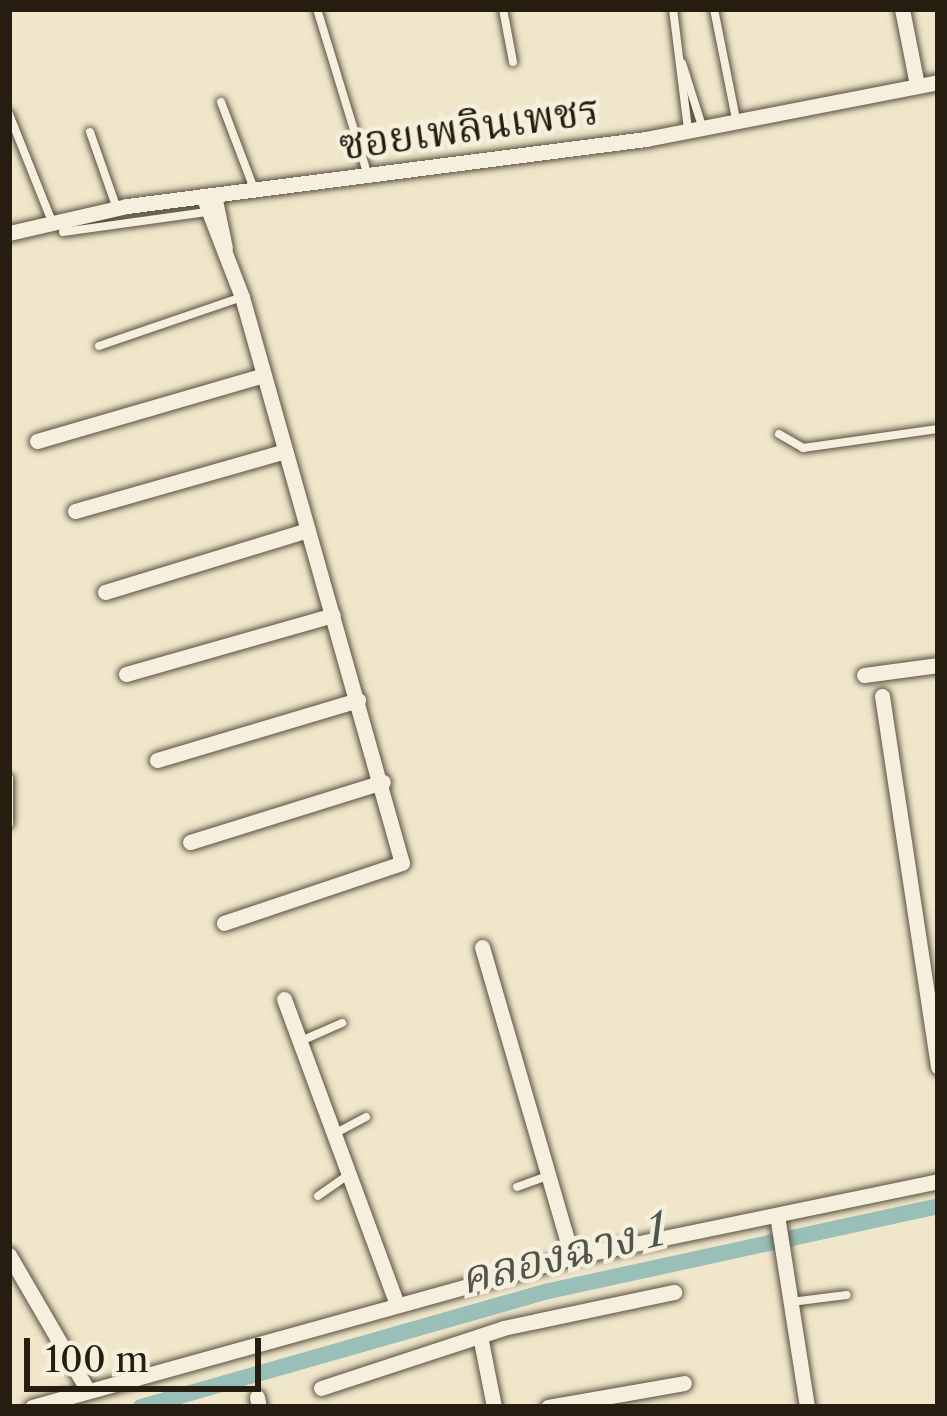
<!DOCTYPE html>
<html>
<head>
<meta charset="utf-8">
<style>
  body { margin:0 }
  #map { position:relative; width:947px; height:1416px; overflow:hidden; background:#f0e7cb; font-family:"Libre Caslon Text","Noto Serif Thai",serif }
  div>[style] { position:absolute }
  .canal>* { height:16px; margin:-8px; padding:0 8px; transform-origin:8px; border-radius:8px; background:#9abfb9 }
  .roads { filter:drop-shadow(0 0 3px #594f3f) drop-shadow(0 0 3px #594f3f) }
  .service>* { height:8px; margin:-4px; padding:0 4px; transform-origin:4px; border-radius:4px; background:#f5efdd }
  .minor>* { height:15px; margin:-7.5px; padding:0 7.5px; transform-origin:7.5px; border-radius:7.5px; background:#f5efdd }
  span { translate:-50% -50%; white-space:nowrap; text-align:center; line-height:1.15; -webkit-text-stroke:9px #f5efdd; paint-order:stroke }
  .street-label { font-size:42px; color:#271c10 }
  .water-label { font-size:45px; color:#4f554b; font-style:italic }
  .frame { position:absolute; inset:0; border:12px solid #271c10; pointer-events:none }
  .scale { position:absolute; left:24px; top:1338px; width:237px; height:54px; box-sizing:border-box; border:6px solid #271c10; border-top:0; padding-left:15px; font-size:36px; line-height:42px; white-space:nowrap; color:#271c10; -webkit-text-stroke:9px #f5efdd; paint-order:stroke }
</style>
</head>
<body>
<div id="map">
  <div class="canal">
    <i style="left:141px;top:1407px;width:424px;rotate:-15.9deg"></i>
    <i style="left:549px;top:1291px;width:398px;rotate:-12.3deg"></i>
  </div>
  <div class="roads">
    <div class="service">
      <i style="left:317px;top:9px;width:171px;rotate:73deg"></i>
      <i style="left:503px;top:9px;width:54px;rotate:79.3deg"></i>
      <i style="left:673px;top:9px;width:122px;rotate:82.9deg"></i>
      <i style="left:714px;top:9px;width:112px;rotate:78.7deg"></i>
      <i style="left:682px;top:63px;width:66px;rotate:72.4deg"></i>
      <i style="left:221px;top:102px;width:93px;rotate:69.2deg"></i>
      <i style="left:9px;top:114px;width:113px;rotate:68.2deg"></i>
      <i style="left:90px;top:132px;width:78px;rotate:70.6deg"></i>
      <i style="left:63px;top:232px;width:145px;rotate:-7.9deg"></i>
      <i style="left:99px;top:346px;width:148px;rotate:-18.9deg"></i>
      <i style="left:779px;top:434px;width:28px;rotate:30deg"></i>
      <i style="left:803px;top:448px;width:136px;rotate:-8deg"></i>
      <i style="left:9px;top:778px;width:46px;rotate:90deg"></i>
      <i style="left:301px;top:1041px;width:45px;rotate:-23.7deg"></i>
      <i style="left:336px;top:1133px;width:34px;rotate:-28deg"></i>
      <i style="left:517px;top:1187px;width:33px;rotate:-20deg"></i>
      <i style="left:318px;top:1196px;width:37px;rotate:-35deg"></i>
      <i style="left:791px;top:1302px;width:56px;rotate:-7.1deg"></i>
    </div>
    <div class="minor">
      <i style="left:902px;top:9px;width:77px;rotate:78.8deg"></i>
      <i style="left:214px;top:195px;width:54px;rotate:78.3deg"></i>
      <i style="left:203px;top:196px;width:108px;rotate:68.9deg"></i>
      <i style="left:242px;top:297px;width:588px;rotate:74.22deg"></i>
      <i style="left:402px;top:863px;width:188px;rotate:161.4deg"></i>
      <i style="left:9px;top:233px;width:121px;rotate:-12.9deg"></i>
      <i style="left:127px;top:206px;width:523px;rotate:-7.36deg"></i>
      <i style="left:646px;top:139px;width:298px;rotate:-11deg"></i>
      <i style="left:37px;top:441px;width:236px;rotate:-16.2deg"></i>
      <i style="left:75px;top:511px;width:218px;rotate:-15.9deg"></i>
      <i style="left:105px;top:592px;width:212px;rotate:-17deg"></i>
      <i style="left:126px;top:674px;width:215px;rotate:-15.9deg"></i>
      <i style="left:864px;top:675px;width:75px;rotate:-7.7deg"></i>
      <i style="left:882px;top:696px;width:375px;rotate:81.4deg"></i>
      <i style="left:157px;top:760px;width:210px;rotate:-16.6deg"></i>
      <i style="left:190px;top:842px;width:202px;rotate:-17.3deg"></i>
      <i style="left:482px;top:947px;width:323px;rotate:73.8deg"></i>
      <i style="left:284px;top:999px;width:325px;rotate:69.7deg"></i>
      <i style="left:777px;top:1215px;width:194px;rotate:81.1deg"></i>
      <i style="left:9px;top:1255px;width:157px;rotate:59.8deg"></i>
      <i style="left:480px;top:1336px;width:72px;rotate:78.8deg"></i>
      <i style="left:321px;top:1388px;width:192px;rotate:-18.2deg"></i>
      <i style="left:503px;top:1328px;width:175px;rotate:-11.9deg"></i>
      <i style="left:257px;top:1397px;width:10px;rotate:79deg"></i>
      <i style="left:32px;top:1407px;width:560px;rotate:-15.52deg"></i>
      <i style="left:572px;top:1257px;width:374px;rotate:-11.7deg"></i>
      <i style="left:548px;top:1407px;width:138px;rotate:-10deg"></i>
    </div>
  </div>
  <div class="street-label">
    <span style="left:469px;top:127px;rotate:-8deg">ซอยเพลินเพชร</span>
  </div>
  <div class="water-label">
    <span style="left:563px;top:1254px;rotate:-14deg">คลองฉาง 1</span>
  </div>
  <div class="frame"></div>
  <div class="scale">100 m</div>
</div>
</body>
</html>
